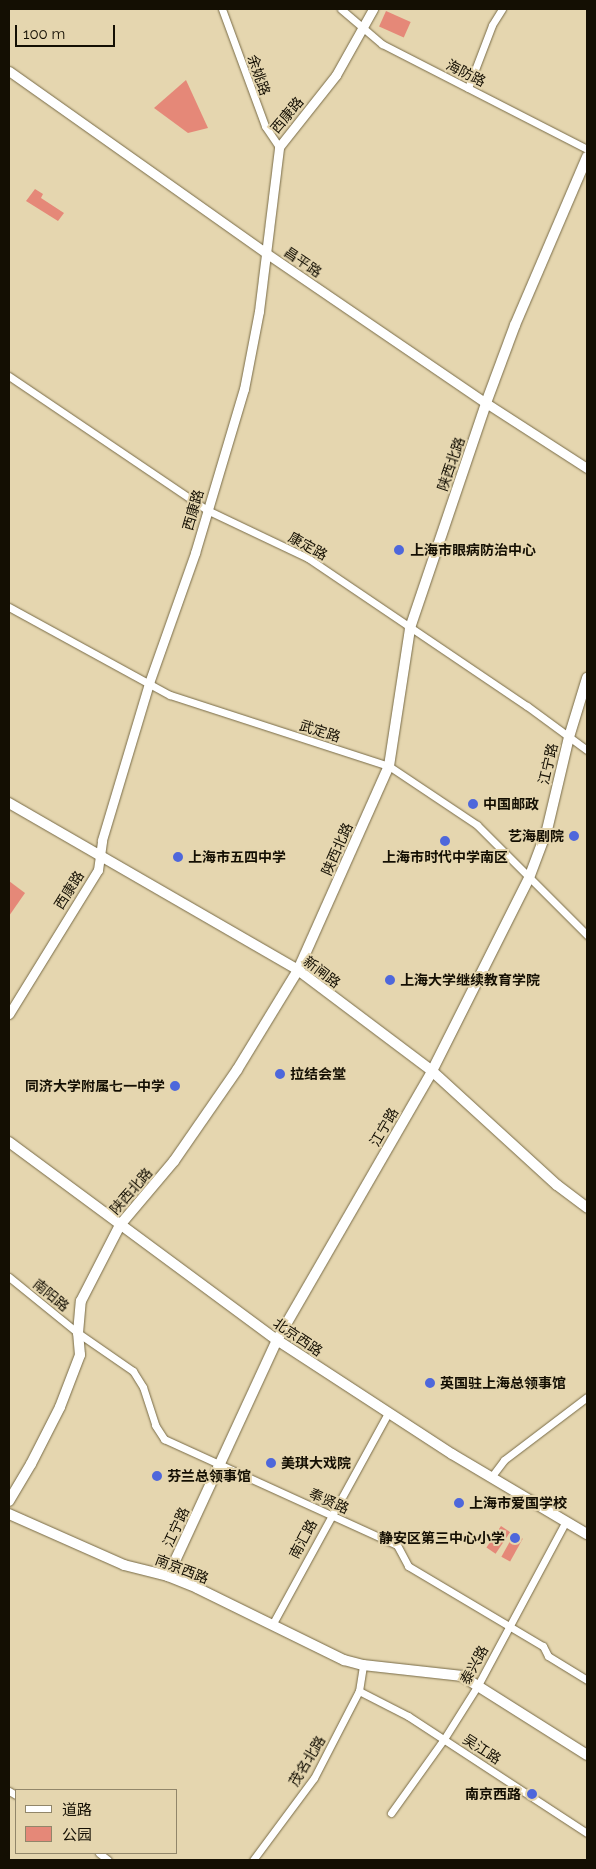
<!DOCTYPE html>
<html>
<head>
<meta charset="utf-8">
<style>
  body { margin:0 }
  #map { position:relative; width:596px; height:1869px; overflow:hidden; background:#e5d6af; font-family:Raleway,"Noto Sans SC",sans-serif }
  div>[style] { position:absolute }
  .green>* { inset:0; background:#e58878; transform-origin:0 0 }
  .roads { filter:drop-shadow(0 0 1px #786b47) drop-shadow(0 0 1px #786b47) }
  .minor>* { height:7px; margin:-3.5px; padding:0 3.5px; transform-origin:3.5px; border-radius:3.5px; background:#fff }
  .tertiary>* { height:9px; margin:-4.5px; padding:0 4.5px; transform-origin:4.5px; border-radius:4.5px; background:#fff }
  .secondary>* { height:10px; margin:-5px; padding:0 5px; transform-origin:5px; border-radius:5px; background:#fff }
  .dots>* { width:14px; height:14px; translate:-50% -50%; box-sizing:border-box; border:2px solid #e5d6af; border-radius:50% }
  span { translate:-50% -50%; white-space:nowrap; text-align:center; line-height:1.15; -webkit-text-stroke:4px #e5d6af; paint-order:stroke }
  .street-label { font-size:14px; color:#140f03 }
  .poi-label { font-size:14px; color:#140f03; font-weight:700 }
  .left { translate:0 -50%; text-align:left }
  .right { translate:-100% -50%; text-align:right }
  .frame { position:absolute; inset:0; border:10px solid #140f03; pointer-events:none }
  .legend { position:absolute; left:15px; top:1789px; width:162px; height:65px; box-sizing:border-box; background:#e5d6af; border:1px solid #91866a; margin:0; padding:6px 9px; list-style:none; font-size:15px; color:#140f03 }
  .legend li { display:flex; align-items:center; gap:10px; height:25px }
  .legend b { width:25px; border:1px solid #91866a }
  .scale { position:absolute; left:15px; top:25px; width:100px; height:22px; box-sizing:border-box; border:2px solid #140f03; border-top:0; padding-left:6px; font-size:15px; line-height:18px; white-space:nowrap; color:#140f03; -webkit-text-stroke:4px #e5d6af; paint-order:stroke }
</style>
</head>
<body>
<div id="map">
  <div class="green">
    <i style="left:386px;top:11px;width:27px;height:17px;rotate:24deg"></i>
    <i style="clip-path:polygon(186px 80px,208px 128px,188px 133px,154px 108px)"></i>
    <i style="clip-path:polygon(35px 189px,43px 194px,41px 198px,64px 213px,58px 221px,26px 201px)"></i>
    <i style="clip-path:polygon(9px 881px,25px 893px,9px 916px)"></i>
    <i style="left:501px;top:1526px;width:11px;height:26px;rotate:34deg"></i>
    <i style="left:514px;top:1534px;width:10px;height:26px;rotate:29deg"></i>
  </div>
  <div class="roads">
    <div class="minor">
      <i style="left:222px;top:9px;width:125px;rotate:69.8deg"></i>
      <i style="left:265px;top:126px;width:25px;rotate:56deg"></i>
      <i style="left:341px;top:9px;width:54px;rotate:40.5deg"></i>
      <i style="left:382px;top:44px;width:230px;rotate:27.1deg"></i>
      <i style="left:468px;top:88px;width:67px;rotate:-69.1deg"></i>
      <i style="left:492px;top:25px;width:19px;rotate:-58deg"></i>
      <i style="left:9px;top:376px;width:239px;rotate:34.1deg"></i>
      <i style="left:207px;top:510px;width:112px;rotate:25.4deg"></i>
      <i style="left:308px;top:558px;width:264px;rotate:34.1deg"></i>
      <i style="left:527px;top:706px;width:74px;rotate:36.3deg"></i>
      <i style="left:9px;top:607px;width:183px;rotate:28.7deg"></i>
      <i style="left:170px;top:695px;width:230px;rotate:18deg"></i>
      <i style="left:389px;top:766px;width:106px;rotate:33.8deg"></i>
      <i style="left:477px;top:825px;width:156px;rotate:45deg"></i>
      <i style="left:9px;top:1277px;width:89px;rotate:39.1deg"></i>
      <i style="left:78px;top:1333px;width:67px;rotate:34.6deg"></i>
      <i style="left:133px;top:1371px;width:19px;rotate:58deg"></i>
      <i style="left:143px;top:1387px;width:40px;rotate:72deg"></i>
      <i style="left:155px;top:1425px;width:17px;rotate:57deg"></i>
      <i style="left:164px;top:1439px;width:256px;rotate:24.5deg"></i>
      <i style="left:397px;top:1545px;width:24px;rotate:62deg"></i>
      <i style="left:408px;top:1566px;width:157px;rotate:30.7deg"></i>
      <i style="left:543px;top:1646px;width:11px;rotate:63deg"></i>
      <i style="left:548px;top:1656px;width:46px;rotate:31.6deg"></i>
      <i style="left:492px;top:1476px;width:20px;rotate:-53deg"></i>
      <i style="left:504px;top:1460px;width:104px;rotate:-37.2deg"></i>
      <i style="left:272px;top:1625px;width:242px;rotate:-61.3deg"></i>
      <i style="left:359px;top:1691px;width:55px;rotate:27deg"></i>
      <i style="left:408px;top:1716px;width:214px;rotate:33.2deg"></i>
      <i style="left:9px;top:1791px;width:8px;rotate:30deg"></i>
      <i style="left:391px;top:1813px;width:91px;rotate:-54.4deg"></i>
      <i style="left:444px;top:1739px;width:64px;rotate:-57.8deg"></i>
      <i style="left:478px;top:1685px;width:186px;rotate:-61.8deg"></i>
      <i style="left:99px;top:1853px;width:11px;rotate:38deg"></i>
      <i style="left:253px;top:1860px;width:102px;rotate:-53.4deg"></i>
      <i style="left:314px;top:1778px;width:98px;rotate:-62.7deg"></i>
      <i style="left:359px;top:1691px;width:26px;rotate:-81deg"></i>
    </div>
    <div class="tertiary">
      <i style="left:9px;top:71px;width:315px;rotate:35.3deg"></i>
      <i style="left:266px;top:253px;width:266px;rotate:34.3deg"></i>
      <i style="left:486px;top:403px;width:120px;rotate:32.8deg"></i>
      <i style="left:9px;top:1014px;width:169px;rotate:-58.3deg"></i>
      <i style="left:98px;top:870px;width:30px;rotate:-82deg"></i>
      <i style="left:102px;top:840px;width:164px;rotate:-73.3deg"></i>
      <i style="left:149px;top:683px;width:138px;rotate:-70.5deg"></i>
      <i style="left:195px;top:553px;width:171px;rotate:-73.4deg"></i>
      <i style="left:244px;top:389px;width:79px;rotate:-79.1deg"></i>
      <i style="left:259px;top:311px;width:165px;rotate:-83deg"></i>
      <i style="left:279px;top:147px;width:92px;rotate:-51.6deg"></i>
      <i style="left:336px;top:75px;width:76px;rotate:-60.7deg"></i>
    </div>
    <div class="secondary">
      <i style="left:9px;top:803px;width:334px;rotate:30deg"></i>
      <i style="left:298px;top:970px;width:168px;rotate:37deg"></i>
      <i style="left:432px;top:1071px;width:169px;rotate:42.4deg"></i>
      <i style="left:557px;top:1185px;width:38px;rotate:37deg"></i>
      <i style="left:9px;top:1142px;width:333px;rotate:36.5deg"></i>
      <i style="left:277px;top:1340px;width:209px;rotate:33.1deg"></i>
      <i style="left:452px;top:1454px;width:157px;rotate:30.7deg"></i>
      <i style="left:9px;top:1501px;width:43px;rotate:-59.3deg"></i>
      <i style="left:31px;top:1464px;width:64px;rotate:-63deg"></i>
      <i style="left:60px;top:1407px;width:56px;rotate:-69deg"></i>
      <i style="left:80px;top:1355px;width:22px;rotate:-95deg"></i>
      <i style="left:78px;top:1333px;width:32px;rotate:-85deg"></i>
      <i style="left:81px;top:1301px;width:85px;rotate:-62.8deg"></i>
      <i style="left:120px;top:1225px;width:84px;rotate:-49.8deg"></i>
      <i style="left:174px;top:1161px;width:111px;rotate:-55.3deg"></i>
      <i style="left:237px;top:1070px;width:117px;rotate:-58.6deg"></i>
      <i style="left:298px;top:970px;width:223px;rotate:-66deg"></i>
      <i style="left:389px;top:766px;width:140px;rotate:-81.3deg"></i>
      <i style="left:410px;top:628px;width:237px;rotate:-71.3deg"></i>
      <i style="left:486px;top:403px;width:83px;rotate:-69.6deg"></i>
      <i style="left:515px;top:325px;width:183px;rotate:-66.8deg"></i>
      <i style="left:9px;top:1514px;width:126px;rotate:23.9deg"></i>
      <i style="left:124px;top:1565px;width:45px;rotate:14deg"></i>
      <i style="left:168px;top:1576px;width:31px;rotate:22deg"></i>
      <i style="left:197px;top:1588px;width:164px;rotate:26.1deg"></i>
      <i style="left:344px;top:1660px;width:20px;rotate:15deg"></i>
      <i style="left:363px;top:1665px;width:100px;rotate:6.3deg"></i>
      <i style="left:462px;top:1676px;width:148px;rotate:32.3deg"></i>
      <i style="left:168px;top:1576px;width:260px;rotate:-65.2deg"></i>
      <i style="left:277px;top:1340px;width:310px;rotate:-60deg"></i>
      <i style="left:432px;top:1071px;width:216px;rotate:-63.3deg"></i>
      <i style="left:529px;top:878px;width:51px;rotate:-69.4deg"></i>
      <i style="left:547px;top:830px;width:96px;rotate:-76.7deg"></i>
      <i style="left:569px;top:737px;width:62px;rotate:-73deg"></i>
    </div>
  </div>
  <div class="dots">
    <i style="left:399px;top:550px;background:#4e67db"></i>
    <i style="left:473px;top:804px;background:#4e67db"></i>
    <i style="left:574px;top:836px;background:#4e67db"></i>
    <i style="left:445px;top:841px;background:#4e67db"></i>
    <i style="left:178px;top:857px;background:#4e67db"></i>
    <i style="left:390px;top:980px;background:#4e67db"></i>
    <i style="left:280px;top:1074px;background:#4e67db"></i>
    <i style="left:175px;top:1086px;background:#4e67db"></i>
    <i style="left:430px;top:1383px;background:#4e67db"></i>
    <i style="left:271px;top:1463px;background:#4e67db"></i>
    <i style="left:157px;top:1476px;background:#4e67db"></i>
    <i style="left:459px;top:1503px;background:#4e67db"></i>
    <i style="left:515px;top:1538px;background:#4e67db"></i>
    <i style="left:532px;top:1794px;background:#4e67db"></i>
  </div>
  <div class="street-label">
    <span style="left:466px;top:73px;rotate:27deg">海防路</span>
    <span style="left:259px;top:75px;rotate:71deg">余姚路</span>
    <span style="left:287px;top:115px;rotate:-50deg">西康路</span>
    <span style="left:303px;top:262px;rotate:34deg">昌平路</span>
    <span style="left:451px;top:464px;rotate:-71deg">陕西北路</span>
    <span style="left:193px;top:510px;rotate:-74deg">西康路</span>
    <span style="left:308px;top:546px;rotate:29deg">康定路</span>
    <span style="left:320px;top:731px;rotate:18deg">武定路</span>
    <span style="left:548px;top:764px;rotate:-77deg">江宁路</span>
    <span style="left:337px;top:849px;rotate:-66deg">陕西北路</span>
    <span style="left:69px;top:890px;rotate:-58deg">西康路</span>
    <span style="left:322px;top:972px;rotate:37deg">新闸路</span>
    <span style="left:384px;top:1127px;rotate:-60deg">江宁路</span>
    <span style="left:131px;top:1191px;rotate:-49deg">陕西北路</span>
    <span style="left:51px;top:1295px;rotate:39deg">南阳路</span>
    <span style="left:298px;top:1337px;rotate:34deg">北京西路</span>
    <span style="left:329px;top:1501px;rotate:24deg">奉贤路</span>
    <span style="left:176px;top:1527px;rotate:-65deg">江宁路</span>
    <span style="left:303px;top:1539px;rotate:-62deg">南汇路</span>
    <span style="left:182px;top:1569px;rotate:21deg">南京西路</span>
    <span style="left:474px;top:1665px;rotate:-61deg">泰兴路</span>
    <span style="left:482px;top:1749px;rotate:33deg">吴江路</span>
    <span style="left:307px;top:1761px;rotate:-59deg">茂名北路</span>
  </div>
  <div class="poi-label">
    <span class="left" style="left:410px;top:550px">上海市眼病防治中心</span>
    <span class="left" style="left:483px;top:804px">中国邮政</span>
    <span class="right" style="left:564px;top:836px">艺海剧院</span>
    <span class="left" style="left:188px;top:857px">上海市五四中学</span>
    <span style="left:445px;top:857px">上海市时代中学南区</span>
    <span class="left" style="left:400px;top:980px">上海大学继续教育学院</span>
    <span class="left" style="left:290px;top:1074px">拉结会堂</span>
    <span class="right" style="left:165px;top:1086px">同济大学附属七一中学</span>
    <span class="left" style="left:440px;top:1383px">英国驻上海总领事馆</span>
    <span class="left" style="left:281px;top:1463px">美琪大戏院</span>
    <span class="left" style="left:167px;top:1476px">芬兰总领事馆</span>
    <span class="left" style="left:469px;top:1503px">上海市爱国学校</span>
    <span class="right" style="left:505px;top:1538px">静安区第三中心小学</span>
    <span class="right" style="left:521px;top:1794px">南京西路</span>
  </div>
  <div class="frame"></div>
  <ul class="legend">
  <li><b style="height:6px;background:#fff"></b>道路</li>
  <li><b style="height:14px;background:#e58878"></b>公园</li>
  </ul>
  <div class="scale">100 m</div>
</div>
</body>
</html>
